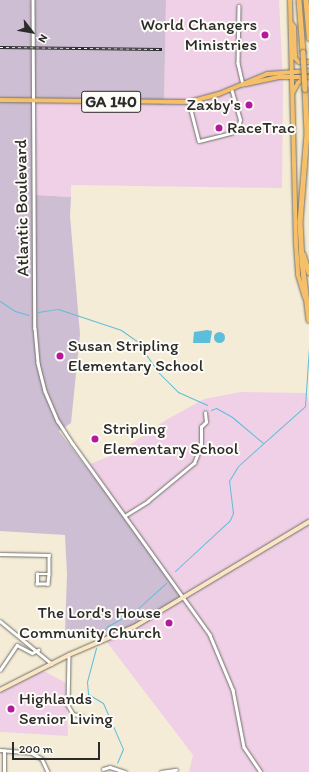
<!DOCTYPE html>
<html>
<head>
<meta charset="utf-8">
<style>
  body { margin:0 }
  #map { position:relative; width:309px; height:772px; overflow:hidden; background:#f4ecd7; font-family:Itim,sans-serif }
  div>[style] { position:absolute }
  .built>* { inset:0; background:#efd0e7 }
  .industrial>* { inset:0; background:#cdbed3 }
  .water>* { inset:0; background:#5cbeda }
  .round { border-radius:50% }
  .stream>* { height:1px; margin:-0.5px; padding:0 0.5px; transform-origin:0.5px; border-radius:0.5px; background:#5cbeda }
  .roads { filter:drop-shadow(0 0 1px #716f67) drop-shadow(0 0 1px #716f67) }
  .street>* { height:2.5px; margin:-1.25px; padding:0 1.25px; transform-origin:1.25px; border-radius:1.25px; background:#fff }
  .secondary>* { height:3.5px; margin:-1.75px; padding:0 1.75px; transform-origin:1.75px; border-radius:1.75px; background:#fbe6c4 }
  .primary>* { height:4px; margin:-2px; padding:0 2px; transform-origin:2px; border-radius:2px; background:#f6c06b }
  .highway>* { height:4.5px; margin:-2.25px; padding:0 2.25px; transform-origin:2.25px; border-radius:2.25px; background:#f6c06b }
  .rail>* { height:2.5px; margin-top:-1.25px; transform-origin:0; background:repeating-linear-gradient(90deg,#fdfcf7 0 3px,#2b2b2b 0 6px); box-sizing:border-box; border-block:1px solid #2b2b2b }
  .bridges { filter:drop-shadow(0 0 1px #716f67) drop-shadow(0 0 1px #716f67) }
  .highway-bridge>* { height:4.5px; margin:-2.25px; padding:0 2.25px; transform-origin:2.25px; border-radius:2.25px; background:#f6c06b }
  .dots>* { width:11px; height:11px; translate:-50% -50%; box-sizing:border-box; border:2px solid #fdfcf7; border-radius:50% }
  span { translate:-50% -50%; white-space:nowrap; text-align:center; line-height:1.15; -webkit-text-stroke:4px #fdfcf7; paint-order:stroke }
  .shield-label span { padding:1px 3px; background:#fdfcf7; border:1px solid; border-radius:3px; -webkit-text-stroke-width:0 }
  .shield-label { font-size:16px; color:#2b2b2b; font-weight:700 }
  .poi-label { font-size:17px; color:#2b2b2b }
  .right { translate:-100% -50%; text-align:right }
  .left { translate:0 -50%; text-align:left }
  .street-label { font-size:17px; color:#2b2b2b }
  .north { position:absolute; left:12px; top:12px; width:40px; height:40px; -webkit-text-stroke:3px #fdfcf7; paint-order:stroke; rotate:121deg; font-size:11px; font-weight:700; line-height:16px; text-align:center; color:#2b2b2b }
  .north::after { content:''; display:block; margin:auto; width:14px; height:18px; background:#2b2b2b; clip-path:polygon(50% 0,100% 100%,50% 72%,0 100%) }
  .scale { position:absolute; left:12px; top:742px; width:88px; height:18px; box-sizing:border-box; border:2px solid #2b2b2b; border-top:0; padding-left:5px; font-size:12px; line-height:14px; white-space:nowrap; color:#2b2b2b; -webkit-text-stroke:3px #fdfcf7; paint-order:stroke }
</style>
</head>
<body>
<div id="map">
  <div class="built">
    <i style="clip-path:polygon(166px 0,279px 0,283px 85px,282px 188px,71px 185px,71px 197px,35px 195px,35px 98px,164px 105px)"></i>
    <i style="clip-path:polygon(241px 392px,307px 393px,309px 404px,309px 772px,189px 772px,193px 755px,103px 637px,131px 631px,85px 466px,118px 453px,166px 420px,204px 399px)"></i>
    <i style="clip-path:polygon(42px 670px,66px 683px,68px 736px,0 732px,0 692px)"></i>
  </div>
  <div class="industrial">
    <i style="clip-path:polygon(0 0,166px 0,164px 105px,35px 98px,35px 195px,71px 197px,70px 216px,80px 334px,71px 423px,59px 431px,184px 598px,131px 631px,104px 637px,65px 634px,67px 574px,65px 535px,0 531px)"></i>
  </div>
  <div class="water">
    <i style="clip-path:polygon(207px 330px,212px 331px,210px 343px,193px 343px,194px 332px)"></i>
    <i class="round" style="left:213.5px;top:331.5px;width:11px;height:11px"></i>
  </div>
  <div class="stream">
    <i style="left:0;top:301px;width:18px;rotate:34deg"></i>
    <i style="left:15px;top:311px;width:14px;rotate:17deg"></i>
    <i style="left:38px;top:312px;width:20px;rotate:-9deg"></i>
    <i style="left:58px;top:309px;width:66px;rotate:18.4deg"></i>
    <i style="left:121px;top:330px;width:19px;rotate:35deg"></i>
    <i style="left:137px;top:341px;width:36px;rotate:56deg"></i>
    <i style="left:157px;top:371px;width:30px;rotate:45deg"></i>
    <i style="left:178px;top:392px;width:32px;rotate:24deg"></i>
    <i style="left:211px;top:410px;width:5px;rotate:-22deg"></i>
    <i style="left:216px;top:408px;width:18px;rotate:29deg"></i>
    <i style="left:232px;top:417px;width:40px;rotate:40deg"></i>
    <i style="left:175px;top:571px;width:75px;rotate:-42.8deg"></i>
    <i style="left:230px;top:520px;width:8px;rotate:-67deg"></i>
    <i style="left:233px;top:513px;width:32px;rotate:-97deg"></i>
    <i style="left:229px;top:481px;width:17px;rotate:-59deg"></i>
    <i style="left:238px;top:466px;width:90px;rotate:-41.8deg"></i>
    <i style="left:305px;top:406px;width:58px;rotate:-86.1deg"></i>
    <i style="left:97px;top:637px;width:16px;rotate:-45deg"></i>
    <i style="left:108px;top:626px;width:31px;rotate:-29deg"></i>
    <i style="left:135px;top:611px;width:42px;rotate:-42.1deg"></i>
    <i style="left:96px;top:648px;width:35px;rotate:105deg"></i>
    <i style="left:87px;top:682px;width:12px;rotate:85deg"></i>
    <i style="left:88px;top:694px;width:17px;rotate:31deg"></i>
    <i style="left:103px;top:703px;width:50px;rotate:66.5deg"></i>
    <i style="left:123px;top:749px;width:15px;rotate:113deg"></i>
  </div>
  <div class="roads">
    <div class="street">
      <i style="left:33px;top:0;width:328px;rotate:89.7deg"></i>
      <i style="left:35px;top:328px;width:35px;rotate:85deg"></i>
      <i style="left:38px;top:363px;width:29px;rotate:76deg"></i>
      <i style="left:45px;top:391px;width:33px;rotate:67deg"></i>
      <i style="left:58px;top:421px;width:27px;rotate:57deg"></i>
      <i style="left:73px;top:444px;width:235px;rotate:54.3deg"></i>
      <i style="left:210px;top:635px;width:60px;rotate:67.3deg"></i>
      <i style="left:233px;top:690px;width:58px;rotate:79.1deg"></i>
      <i style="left:244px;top:747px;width:30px;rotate:56deg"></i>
      <i style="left:239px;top:6px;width:57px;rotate:91deg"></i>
      <i style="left:238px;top:63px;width:22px;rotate:77deg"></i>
      <i style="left:189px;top:102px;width:40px;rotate:75.6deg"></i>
      <i style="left:199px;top:141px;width:33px;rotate:-14deg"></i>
      <i style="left:231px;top:133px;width:9px;rotate:-41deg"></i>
      <i style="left:238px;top:127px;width:7px;rotate:-74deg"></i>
      <i style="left:240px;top:120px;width:32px;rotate:-106deg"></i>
      <i style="left:126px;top:515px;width:26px;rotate:-32deg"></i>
      <i style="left:148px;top:501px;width:60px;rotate:-39.6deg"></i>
      <i style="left:194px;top:463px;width:18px;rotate:-68deg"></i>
      <i style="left:201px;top:446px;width:19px;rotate:-90deg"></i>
      <i style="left:201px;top:427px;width:7px;rotate:-45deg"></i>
      <i style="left:206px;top:422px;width:9px;rotate:-96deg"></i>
      <i style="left:0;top:554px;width:49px;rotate:1.2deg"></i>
      <i style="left:49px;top:555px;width:19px;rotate:90deg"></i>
      <i style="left:49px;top:574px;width:10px;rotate:96deg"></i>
      <i style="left:48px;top:584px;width:11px;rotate:180deg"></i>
      <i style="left:37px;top:584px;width:10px;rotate:-90deg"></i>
      <i style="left:37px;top:574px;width:12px"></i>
      <i style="left:0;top:621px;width:67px;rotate:39.6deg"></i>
      <i style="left:69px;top:655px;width:50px;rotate:91.1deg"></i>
      <i style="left:68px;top:705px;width:10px;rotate:61deg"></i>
      <i style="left:73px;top:714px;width:9px;rotate:13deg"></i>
      <i style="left:0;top:670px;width:30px;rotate:-56deg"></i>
      <i style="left:17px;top:645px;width:17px;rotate:28deg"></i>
      <i style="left:32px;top:653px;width:7px;rotate:-27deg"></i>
      <i style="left:0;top:750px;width:32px;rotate:5deg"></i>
      <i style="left:32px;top:753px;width:12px;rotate:31deg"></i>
      <i style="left:42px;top:759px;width:14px;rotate:65deg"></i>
      <i style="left:103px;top:769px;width:7px;rotate:-16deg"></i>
      <i style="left:110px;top:767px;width:16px;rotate:18deg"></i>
      <i style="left:4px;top:772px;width:21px;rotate:-90deg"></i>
      <i style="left:161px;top:772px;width:15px;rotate:-8deg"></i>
    </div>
    <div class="secondary">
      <i style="left:0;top:690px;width:77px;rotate:-26.9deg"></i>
      <i style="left:69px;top:655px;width:71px;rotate:-23.3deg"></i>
      <i style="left:134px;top:627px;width:204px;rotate:-31deg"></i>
    </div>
    <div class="primary">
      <i style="left:290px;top:0;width:244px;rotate:88.6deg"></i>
      <i style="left:296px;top:244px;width:31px;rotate:86deg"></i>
      <i style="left:298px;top:275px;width:24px;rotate:73deg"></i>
      <i style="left:291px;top:23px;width:5px;rotate:53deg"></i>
      <i style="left:294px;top:27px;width:31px;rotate:88deg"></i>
      <i style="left:295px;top:58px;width:6px;rotate:45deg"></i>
      <i style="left:299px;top:62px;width:10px"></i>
      <i style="left:246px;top:84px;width:35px;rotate:-12deg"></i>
      <i style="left:280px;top:77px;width:29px"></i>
      <i style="left:293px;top:92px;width:10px;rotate:-61deg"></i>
      <i style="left:298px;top:83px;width:9px;rotate:-41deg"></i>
      <i style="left:0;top:100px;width:189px;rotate:0.6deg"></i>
      <i style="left:189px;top:102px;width:31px;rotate:-15deg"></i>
      <i style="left:219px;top:94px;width:52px;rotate:-22.6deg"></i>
      <i style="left:267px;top:74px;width:42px;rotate:-4.1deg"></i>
    </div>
    <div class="highway">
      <i style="left:299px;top:0;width:52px;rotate:85.6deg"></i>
      <i style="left:306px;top:0;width:38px;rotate:85deg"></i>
      <i style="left:305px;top:89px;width:44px;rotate:87.4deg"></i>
      <i style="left:307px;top:133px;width:89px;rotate:94.5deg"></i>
      <i style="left:300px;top:222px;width:40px;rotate:87.1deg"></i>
      <i style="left:302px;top:262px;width:58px;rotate:83.1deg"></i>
      <i style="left:303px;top:254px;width:19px;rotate:72deg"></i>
    </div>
  </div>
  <div class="rail">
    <i style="left:0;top:47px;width:162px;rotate:0.7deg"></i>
  </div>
  <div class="bridges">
    <div class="highway-bridge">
      <i style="left:303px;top:52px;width:37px;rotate:87deg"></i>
    </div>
  </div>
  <div class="dots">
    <i style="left:265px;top:35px;background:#b5179e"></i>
    <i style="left:249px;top:105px;background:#b5179e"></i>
    <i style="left:219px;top:128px;background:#b5179e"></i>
    <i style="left:60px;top:356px;background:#b5179e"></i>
    <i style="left:95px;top:439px;background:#b5179e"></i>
    <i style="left:169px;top:623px;background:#b5179e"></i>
    <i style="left:11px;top:709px;background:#b5179e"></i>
  </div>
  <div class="shield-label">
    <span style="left:111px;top:102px">GA 140</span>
  </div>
  <div class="poi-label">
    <span class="right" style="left:257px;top:35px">World Changers<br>Ministries</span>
    <span class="right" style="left:241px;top:105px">Zaxby's</span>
    <span class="left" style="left:227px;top:128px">RaceTrac</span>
    <span class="left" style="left:68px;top:356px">Susan Stripling<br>Elementary School</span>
    <span class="left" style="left:103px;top:439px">Stripling<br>Elementary School</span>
    <span class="right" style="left:161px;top:623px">The Lord's House<br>Community Church</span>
    <span class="left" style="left:19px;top:709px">Highlands<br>Senior Living</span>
  </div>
  <div class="street-label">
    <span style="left:22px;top:208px;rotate:-91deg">Atlantic Boulevard</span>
  </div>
  <div class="north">N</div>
  <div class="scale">200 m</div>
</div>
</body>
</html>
